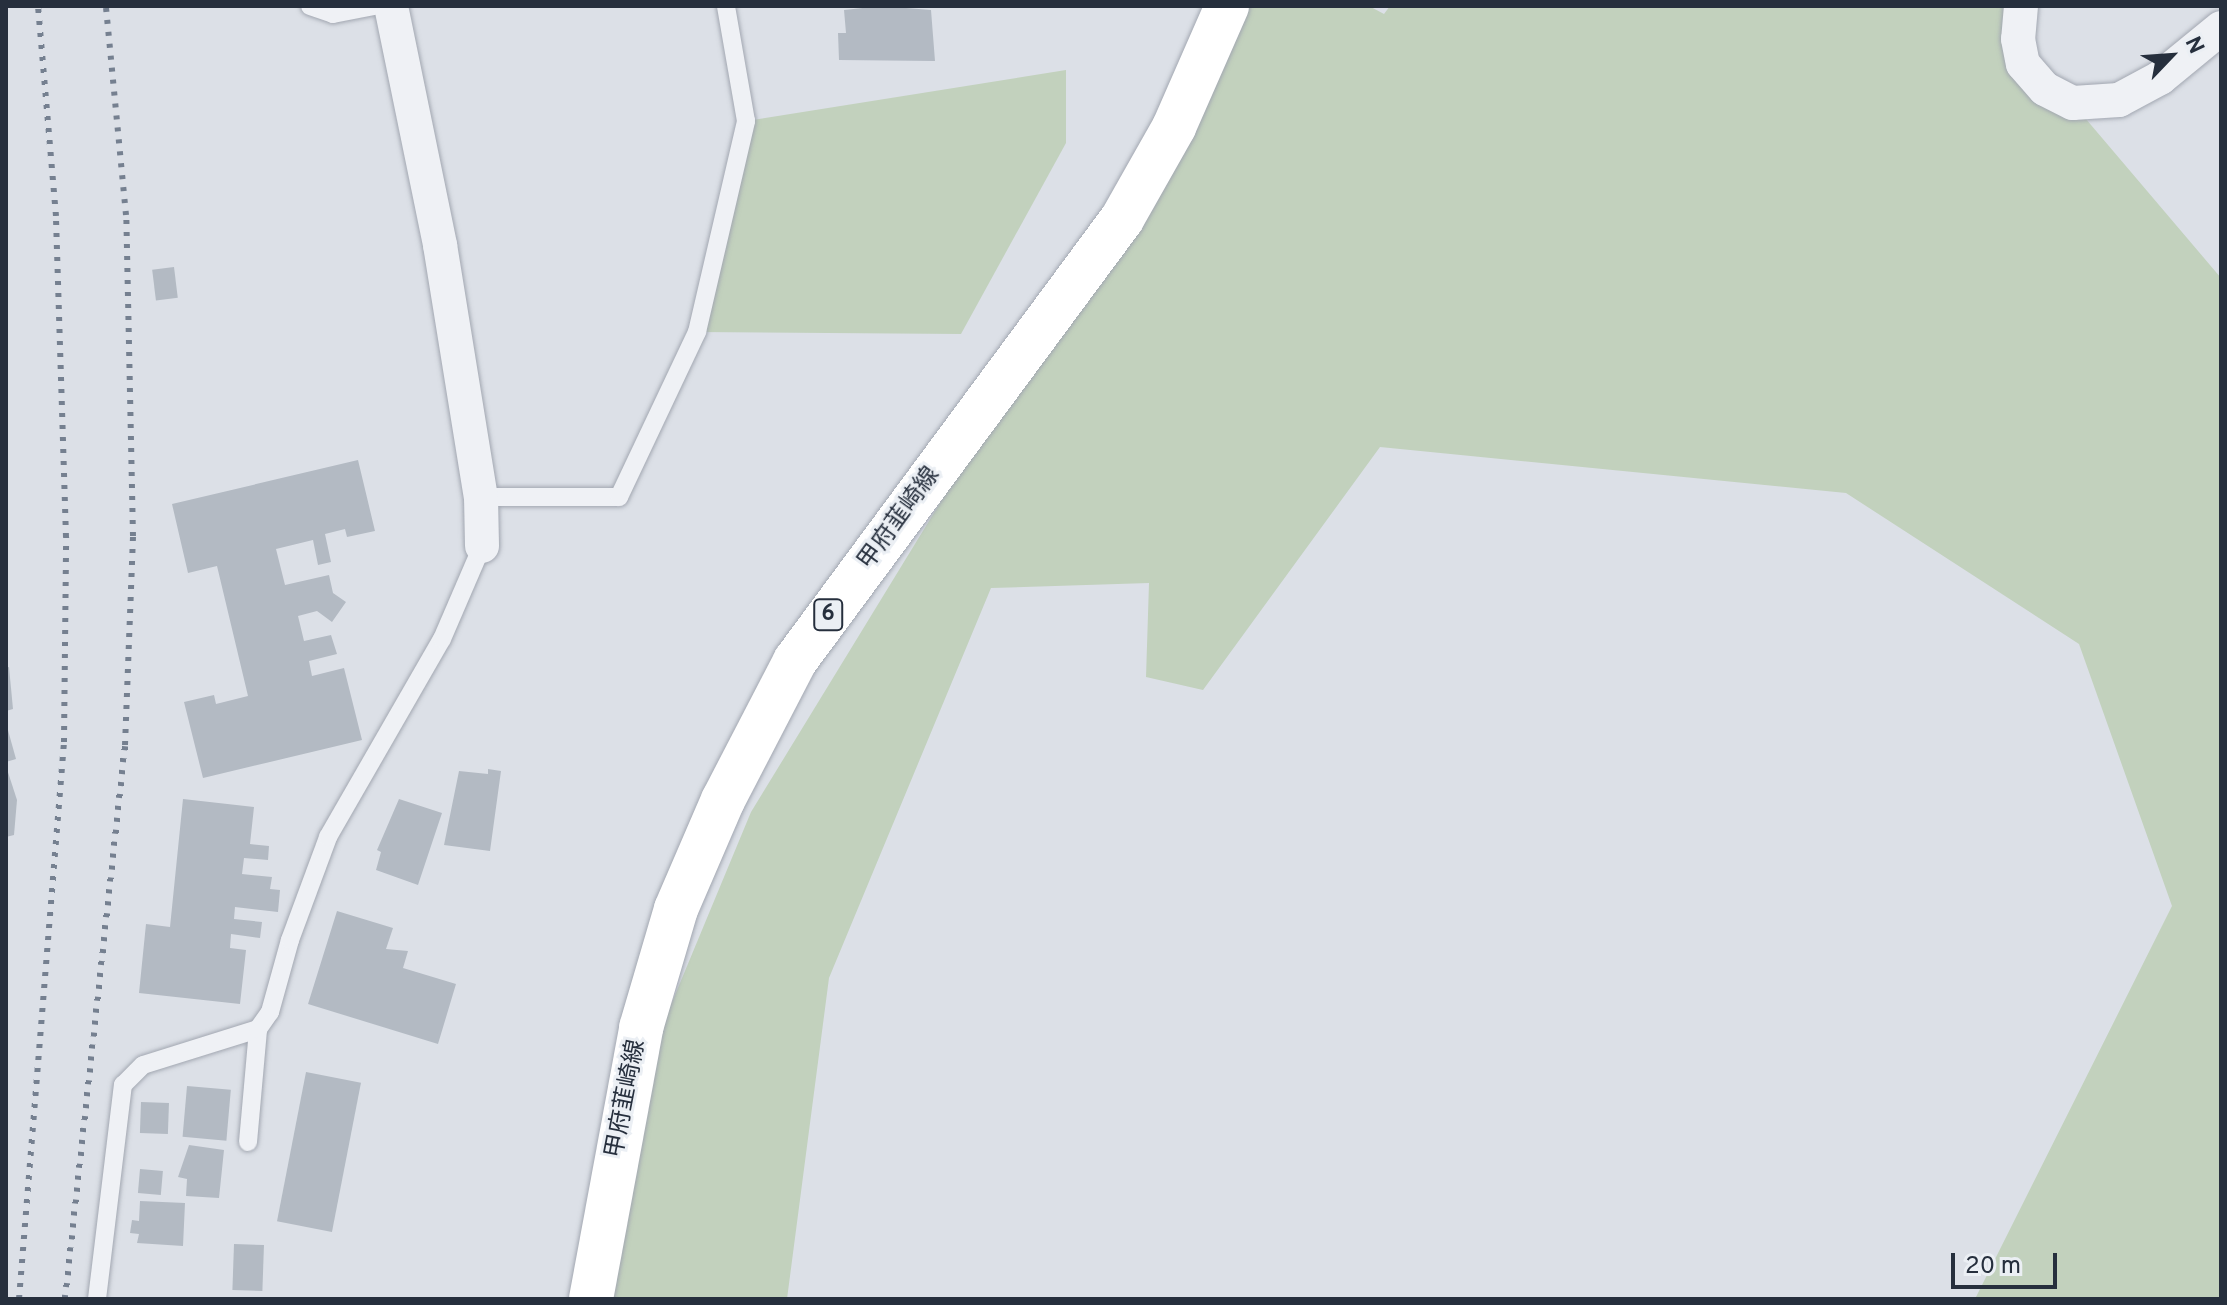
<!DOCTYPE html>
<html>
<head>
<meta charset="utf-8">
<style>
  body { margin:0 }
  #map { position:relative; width:2227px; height:1305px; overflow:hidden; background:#dce0e7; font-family:Overpass,"Noto Sans JP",sans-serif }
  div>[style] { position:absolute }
  .green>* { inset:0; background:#c2d1bd }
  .building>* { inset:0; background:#b3bac3; transform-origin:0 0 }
  .roads { filter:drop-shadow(0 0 2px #a2a7b1) drop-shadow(0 0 2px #a2a7b1) }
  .service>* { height:18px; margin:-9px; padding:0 9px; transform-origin:9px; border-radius:9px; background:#eff1f5 }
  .minor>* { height:34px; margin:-17px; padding:0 17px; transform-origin:17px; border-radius:17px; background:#eff1f5 }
  .primary>* { height:44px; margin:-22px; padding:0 22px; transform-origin:22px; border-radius:22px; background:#fff }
  .rail>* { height:6px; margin-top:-3px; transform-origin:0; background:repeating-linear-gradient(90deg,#758090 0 4px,transparent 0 12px) }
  span { translate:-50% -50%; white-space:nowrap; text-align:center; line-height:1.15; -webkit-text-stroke:6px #ebeff4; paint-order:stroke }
  .shield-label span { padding:2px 6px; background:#ebeff4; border:2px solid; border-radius:6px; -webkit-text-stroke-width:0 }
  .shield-label { font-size:22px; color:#262f3d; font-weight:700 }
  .street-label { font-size:24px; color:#262f3d }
  .frame { position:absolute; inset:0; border:8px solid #262f3d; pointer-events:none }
  .north { position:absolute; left:2131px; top:16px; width:80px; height:80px; -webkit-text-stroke:6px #ebeff4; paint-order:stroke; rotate:65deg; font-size:22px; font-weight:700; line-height:32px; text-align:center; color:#262f3d }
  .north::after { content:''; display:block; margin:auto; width:28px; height:36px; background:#262f3d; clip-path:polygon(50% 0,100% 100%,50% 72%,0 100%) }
  .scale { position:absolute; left:1951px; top:1253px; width:106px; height:36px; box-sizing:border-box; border:4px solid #262f3d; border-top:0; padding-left:10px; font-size:24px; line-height:28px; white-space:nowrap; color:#262f3d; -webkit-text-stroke:6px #ebeff4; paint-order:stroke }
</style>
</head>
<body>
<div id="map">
  <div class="green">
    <i style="clip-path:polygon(1244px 6px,1369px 6px,1384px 14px,1390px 6px,2021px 6px,2018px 39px,2221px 278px,2221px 1299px,1975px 1299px,2172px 906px,2079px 644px,1846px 493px,1380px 447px,1203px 690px,1146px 677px,1149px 583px,991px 588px,829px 978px,787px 1299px,613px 1299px,658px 1036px,751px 812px)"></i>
    <i style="clip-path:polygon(1066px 70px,1066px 143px,961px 334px,697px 332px,746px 121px)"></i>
  </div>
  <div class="building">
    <i style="clip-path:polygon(881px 6px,931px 10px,935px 61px,839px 60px,838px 33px,846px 33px,844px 10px)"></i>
    <i style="left:174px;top:267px;width:31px;height:22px;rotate:83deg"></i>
    <i style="clip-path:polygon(358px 460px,375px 531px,347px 537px,345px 529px,325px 534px,331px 562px,318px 565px,313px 540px,276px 549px,285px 585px,329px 575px,333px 593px,346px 602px,332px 622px,317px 611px,298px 616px,304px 641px,331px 635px,337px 654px,309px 661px,312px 676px,344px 668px,362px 740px,203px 778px,184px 702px,214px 695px,216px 704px,248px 696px,217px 566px,188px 573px,172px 504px)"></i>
    <i style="clip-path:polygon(9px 667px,13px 709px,6px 711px,6px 668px)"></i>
    <i style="clip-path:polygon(6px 723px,16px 759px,6px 762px)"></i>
    <i style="clip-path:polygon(6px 766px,17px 800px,14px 835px,6px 837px)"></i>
    <i style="clip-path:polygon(488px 769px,501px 771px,490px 851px,444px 845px,459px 771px,488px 774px)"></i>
    <i style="clip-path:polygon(183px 799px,254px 807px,250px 844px,269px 846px,268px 860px,244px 858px,242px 874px,272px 877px,270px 889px,280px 890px,278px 912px,235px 907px,234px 919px,262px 922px,260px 938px,231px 934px,230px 948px,246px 950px,240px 1004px,139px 993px,146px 924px,170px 927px)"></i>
    <i style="clip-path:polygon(399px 799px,442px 813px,418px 885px,376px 870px,381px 852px,377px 850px)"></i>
    <i style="clip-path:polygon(337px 911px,393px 928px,386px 949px,408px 951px,403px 968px,456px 984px,438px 1044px,308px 1004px)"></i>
    <i style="left:306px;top:1072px;width:56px;height:152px;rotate:11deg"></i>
    <i style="left:187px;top:1086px;width:44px;height:51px;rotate:5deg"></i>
    <i style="left:141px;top:1102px;width:28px;height:31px;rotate:2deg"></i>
    <i style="clip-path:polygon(189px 1145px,224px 1150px,219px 1198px,186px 1196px,187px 1179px,178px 1177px)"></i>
    <i style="left:140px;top:1169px;width:23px;height:24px;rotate:5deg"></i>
    <i style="clip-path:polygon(140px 1201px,185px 1203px,183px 1246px,137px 1243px,139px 1234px,130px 1233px,132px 1220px,139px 1221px)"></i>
    <i style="left:234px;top:1244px;width:30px;height:46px;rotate:2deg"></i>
  </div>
  <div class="roads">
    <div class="service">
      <i style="left:310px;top:6px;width:24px;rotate:19deg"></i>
      <i style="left:333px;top:14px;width:42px;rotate:-11deg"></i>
      <i style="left:481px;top:497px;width:138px"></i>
      <i style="left:619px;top:497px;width:183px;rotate:-64.7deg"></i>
      <i style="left:697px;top:332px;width:217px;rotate:-76.9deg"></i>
      <i style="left:746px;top:121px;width:117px;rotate:-99.9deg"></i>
      <i style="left:248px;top:1142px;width:113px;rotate:-84.9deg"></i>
      <i style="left:97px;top:1299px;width:216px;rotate:-83.1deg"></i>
      <i style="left:123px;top:1085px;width:28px;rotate:-45deg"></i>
      <i style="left:143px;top:1065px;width:121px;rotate:-17.4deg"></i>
      <i style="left:258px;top:1029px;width:21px;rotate:-55deg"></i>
      <i style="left:270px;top:1012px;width:75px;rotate:-74.5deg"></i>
      <i style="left:290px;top:940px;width:110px;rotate:-69.7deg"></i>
      <i style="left:328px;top:837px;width:228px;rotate:-60.1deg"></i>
      <i style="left:442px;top:639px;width:101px;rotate:-66.7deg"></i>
    </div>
    <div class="minor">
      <i style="left:391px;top:6px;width:244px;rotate:78.4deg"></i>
      <i style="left:440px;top:245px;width:255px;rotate:80.8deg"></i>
      <i style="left:481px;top:497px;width:49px;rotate:88.8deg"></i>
      <i style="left:2021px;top:6px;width:33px;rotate:95deg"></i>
      <i style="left:2018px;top:39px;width:25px;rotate:79deg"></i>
      <i style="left:2023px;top:64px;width:33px;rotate:49deg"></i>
      <i style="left:2045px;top:89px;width:31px;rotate:27deg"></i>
      <i style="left:2073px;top:103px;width:46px;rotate:-3.7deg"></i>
      <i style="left:2119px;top:100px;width:47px;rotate:-28.2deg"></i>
      <i style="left:2160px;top:78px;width:79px;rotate:-39.3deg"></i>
    </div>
    <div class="primary">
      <i style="left:591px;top:1299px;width:276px;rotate:-79.5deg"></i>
      <i style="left:641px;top:1028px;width:124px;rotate:-73.6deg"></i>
      <i style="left:676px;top:909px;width:119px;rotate:-66.7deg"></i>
      <i style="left:723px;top:800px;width:157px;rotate:-62.6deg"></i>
      <i style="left:795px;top:661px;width:550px;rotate:-53.51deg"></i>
      <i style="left:1122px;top:219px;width:106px;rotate:-60.5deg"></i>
      <i style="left:1174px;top:127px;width:132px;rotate:-66.3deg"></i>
    </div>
  </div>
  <div class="rail">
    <i style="left:19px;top:1299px;width:559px;rotate:-85.38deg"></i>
    <i style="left:64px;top:742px;width:205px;rotate:-89.4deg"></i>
    <i style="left:66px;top:537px;width:321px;rotate:-91.8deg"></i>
    <i style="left:56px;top:216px;width:211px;rotate:-94.9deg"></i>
    <i style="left:65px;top:1299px;width:557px;rotate:-83.82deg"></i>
    <i style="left:125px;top:745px;width:209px;rotate:-87.8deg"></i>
    <i style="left:133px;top:536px;width:321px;rotate:-91.2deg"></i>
    <i style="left:126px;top:215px;width:210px;rotate:-95.5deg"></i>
  </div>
  <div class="shield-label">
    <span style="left:828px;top:615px">6</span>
  </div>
  <div class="street-label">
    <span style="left:900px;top:519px;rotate:-54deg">甲府韮崎線</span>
    <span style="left:627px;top:1099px;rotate:-79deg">甲府韮崎線</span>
  </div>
  <div class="frame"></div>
  <div class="north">N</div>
  <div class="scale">20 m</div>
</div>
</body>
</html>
